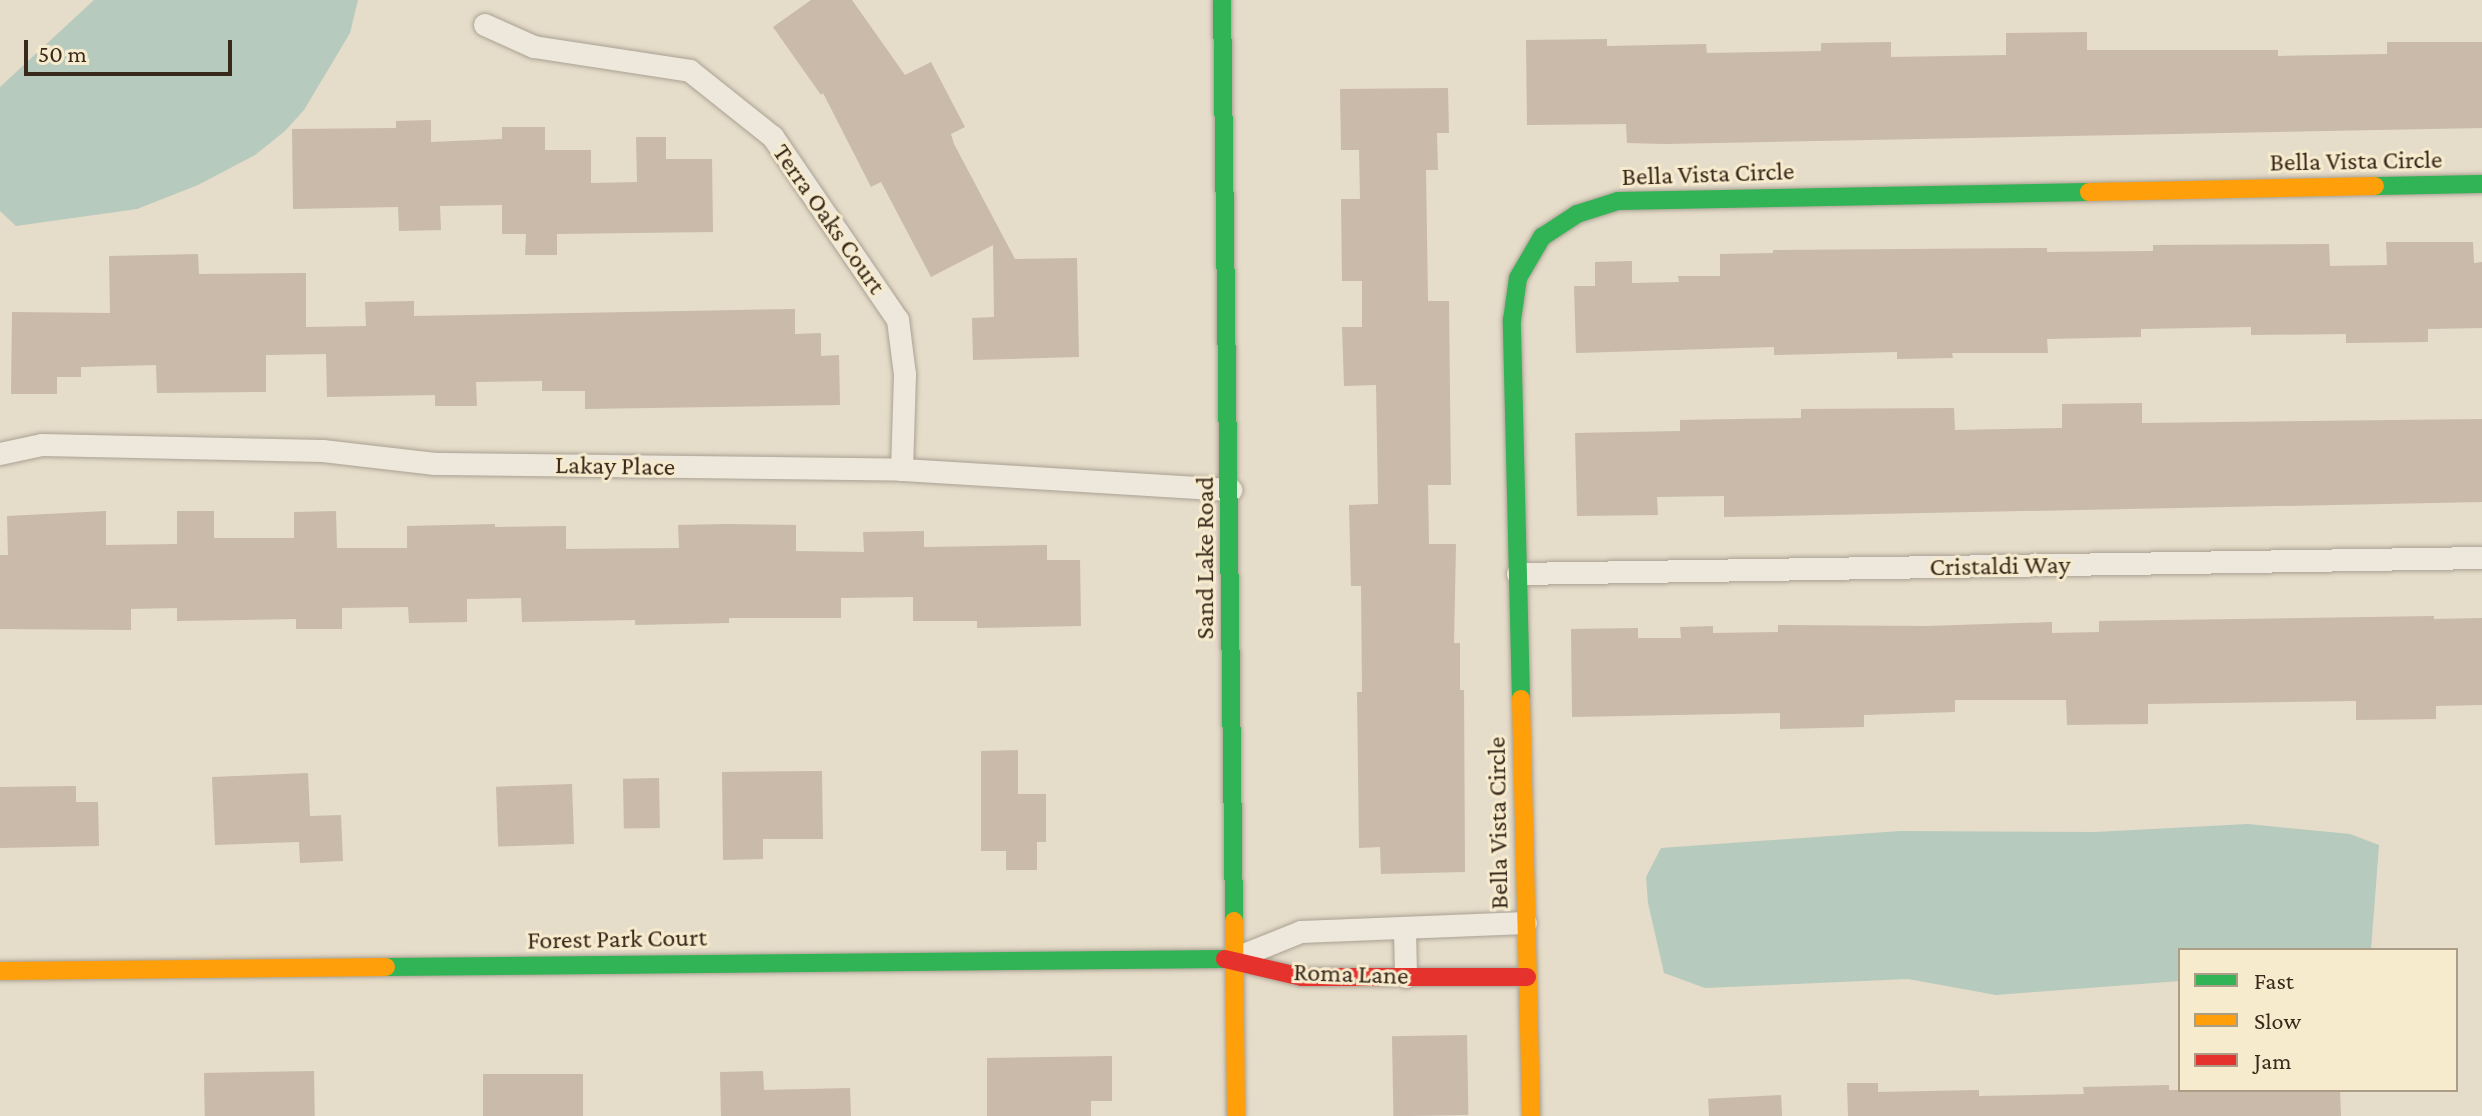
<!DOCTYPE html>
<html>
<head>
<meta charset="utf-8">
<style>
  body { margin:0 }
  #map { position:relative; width:2482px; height:1116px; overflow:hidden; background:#e5dcc9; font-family:"Crimson Pro",serif }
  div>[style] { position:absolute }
  .water>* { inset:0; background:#b6cabd }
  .building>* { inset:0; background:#c9baaa; transform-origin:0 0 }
  .roads { filter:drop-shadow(0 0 2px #aaa193) drop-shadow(0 0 2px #aaa193) }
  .street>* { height:22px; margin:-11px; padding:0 11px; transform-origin:11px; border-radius:11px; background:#ede7dc }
  .fast>* { height:18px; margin:-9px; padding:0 9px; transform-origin:9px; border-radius:9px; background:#30b455 }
  .slow>* { height:18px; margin:-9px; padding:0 9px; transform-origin:9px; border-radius:9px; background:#ff9f0a }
  .jam>* { height:18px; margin:-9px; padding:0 9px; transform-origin:9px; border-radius:9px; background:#e5322d }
  span { translate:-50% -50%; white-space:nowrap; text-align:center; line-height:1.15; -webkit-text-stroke:6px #f7ebce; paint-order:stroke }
  .street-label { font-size:26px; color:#38291b }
  .legend { position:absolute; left:2178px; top:948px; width:280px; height:144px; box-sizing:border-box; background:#f7ebce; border:2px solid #ab9d86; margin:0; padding:10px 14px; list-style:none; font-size:24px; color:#38291b }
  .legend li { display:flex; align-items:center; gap:16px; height:40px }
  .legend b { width:40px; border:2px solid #ab9d86 }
  .scale { position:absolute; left:24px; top:40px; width:208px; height:36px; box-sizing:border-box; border:4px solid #38291b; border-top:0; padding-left:10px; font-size:24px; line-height:28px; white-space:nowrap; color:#38291b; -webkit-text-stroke:6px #f7ebce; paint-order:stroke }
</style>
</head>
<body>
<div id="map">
  <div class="water">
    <i style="clip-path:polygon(94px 0,358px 0,350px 33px,304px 110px,285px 131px,255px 155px,198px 185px,137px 209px,16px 226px,0 211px,0 87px)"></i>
    <i style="clip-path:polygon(2248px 824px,2350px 834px,2379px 845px,2371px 950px,2180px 950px,2180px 981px,1996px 995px,1908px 979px,1705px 988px,1664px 973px,1648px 903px,1646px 877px,1661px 848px,1900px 831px,2095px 832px)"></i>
  </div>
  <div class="building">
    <i style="clip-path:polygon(811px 0,852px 0,905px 75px,931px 62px,965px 127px,951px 134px,954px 144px,1015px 259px,1077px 258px,1079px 357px,973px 360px,972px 318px,994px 317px,993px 245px,931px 277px,881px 182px,871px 187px,823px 93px,821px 95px,773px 27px)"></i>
    <i style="clip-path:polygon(2087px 32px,2087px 50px,2278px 50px,2278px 56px,2387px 54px,2387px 42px,2482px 42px,2482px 128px,1665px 144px,1627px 143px,1626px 124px,1527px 125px,1526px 40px,1607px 39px,1607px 46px,1706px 44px,1707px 53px,1821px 51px,1821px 43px,1891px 42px,1891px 57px,2006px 55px,2006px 33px)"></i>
    <i style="clip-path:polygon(1448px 88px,1449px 133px,1437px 133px,1438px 170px,1426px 170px,1428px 301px,1449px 301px,1451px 485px,1428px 485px,1429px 544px,1456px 544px,1454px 643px,1460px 643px,1460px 690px,1464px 690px,1465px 872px,1381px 874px,1380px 847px,1359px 848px,1357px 692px,1362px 692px,1361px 586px,1351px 586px,1349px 505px,1378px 504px,1376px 385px,1344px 386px,1342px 327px,1362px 327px,1362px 281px,1342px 281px,1341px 199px,1360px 199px,1359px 150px,1341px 150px,1340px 89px)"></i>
    <i style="clip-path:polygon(431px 120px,431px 142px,502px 139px,502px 127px,545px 127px,545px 150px,591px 150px,591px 183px,637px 182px,636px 137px,666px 137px,666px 159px,712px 159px,713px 232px,557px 234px,557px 255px,525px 255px,526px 234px,502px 234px,502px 205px,440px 206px,441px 230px,399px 231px,398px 207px,293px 209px,292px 129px,396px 128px,396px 121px)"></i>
    <i style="clip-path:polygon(2386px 242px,2473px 242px,2474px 263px,2482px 262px,2482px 328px,2428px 329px,2428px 342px,2346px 343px,2346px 334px,2251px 335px,2251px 327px,2141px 329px,2141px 337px,2047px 339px,2048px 353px,1952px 353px,1953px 358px,1897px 359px,1897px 352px,1774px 355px,1774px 347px,1576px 353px,1574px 286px,1595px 286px,1595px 262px,1632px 261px,1632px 283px,1679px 282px,1678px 276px,1720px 276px,1720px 254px,1773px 253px,1773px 250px,2047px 248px,2047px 252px,2153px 251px,2153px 245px,2329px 244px,2330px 266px,2387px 265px)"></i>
    <i style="clip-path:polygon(198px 254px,199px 274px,306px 273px,306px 327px,366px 326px,365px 302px,414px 301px,414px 316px,795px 309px,795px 334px,821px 333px,821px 356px,839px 355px,840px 405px,585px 409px,585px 391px,542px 391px,542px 381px,476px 382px,477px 406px,435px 406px,435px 395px,327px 397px,326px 354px,266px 355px,266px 392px,157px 393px,156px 365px,81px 367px,81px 377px,57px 377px,57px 394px,11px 394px,12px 312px,110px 313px,109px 256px)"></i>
    <i style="clip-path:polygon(2142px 403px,2142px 423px,2482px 419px,2482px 502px,1724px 517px,1724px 496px,1657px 497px,1658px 515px,1577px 516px,1575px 433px,1680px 431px,1680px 420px,1801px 418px,1801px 409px,1954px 408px,1955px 430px,2062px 428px,2062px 404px)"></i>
    <i style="clip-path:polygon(106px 511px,106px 545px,177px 544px,177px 511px,214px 511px,214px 538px,294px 538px,294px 512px,336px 511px,337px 548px,407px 548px,407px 526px,495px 524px,495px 527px,566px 526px,566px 549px,679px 548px,678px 525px,727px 524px,796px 525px,796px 551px,864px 552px,863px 532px,924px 531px,924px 547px,1047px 545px,1047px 560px,1080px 560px,1081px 626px,977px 628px,977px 621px,913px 621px,913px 597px,841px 598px,841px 618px,729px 618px,729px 623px,635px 625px,635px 620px,522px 622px,521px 598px,467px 599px,467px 622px,409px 623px,408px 607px,342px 608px,342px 629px,296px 629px,296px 619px,177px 621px,177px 608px,131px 609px,131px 630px,0 629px,0 555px,8px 555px,7px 516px)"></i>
    <i style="clip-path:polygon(2434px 616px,2434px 619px,2482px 618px,2482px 705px,2436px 706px,2436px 719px,2356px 720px,2356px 701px,2148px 704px,2148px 724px,2067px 725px,2066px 700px,1955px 700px,1955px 712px,1864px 715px,1864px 727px,1780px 729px,1780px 713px,1572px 717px,1571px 629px,1638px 628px,1638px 638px,1681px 638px,1680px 627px,1713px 626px,1713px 633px,1778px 632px,1778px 625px,1926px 626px,2052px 622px,2052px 633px,2099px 632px,2099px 621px)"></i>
    <i style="clip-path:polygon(1018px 750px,1018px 794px,1046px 794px,1046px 842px,1037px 842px,1037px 870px,1006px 870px,1006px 851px,981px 851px,981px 751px)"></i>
    <i style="clip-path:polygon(822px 771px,823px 839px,763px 839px,763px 859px,723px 860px,722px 772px)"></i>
    <i style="clip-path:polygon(308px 773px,310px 816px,341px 815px,343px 861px,300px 863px,299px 842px,215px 845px,212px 777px)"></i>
    <i style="left:659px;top:778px;width:50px;height:36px;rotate:89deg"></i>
    <i style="left:572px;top:784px;width:60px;height:76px;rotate:88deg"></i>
    <i style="clip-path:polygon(76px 786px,76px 802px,98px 802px,99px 846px,0 848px,0 787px)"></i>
    <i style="left:1467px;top:1035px;width:80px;height:75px;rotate:89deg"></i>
    <i style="clip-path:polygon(1112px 1056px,1112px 1101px,1091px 1101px,1091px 1116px,987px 1116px,987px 1058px)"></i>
    <i style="left:314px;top:1071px;width:45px;height:110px;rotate:89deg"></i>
    <i style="clip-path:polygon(763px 1071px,764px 1090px,850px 1088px,851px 1116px,721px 1116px,720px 1072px)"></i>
    <i style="left:583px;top:1074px;width:42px;height:100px;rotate:90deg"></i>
    <i style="clip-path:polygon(1847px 1083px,1878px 1083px,1878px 1092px,1979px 1090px,1979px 1096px,2084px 1094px,2083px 1087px,2169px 1085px,2169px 1090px,2340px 1090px,2341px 1116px,1848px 1116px)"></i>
    <i style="left:1781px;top:1095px;width:21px;height:73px;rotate:87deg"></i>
  </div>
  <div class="roads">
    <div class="street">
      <i style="left:485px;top:25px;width:54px;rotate:24.2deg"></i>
      <i style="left:534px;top:47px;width:158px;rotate:8.7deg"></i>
      <i style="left:690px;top:71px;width:106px;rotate:38.5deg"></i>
      <i style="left:773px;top:137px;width:222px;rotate:55.7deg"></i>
      <i style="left:898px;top:320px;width:55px;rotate:82.7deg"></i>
      <i style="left:905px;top:375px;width:95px;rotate:91.8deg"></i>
      <i style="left:0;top:454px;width:43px;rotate:-12.1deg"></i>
      <i style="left:42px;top:445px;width:281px;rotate:1.2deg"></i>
      <i style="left:323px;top:451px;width:113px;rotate:6.6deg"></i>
      <i style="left:435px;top:464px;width:467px;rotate:0.7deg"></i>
      <i style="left:902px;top:470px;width:330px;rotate:3.5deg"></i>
      <i style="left:1518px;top:574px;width:964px;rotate:-0.95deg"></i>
      <i style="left:1405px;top:928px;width:49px;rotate:88.8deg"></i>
      <i style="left:1234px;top:959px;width:72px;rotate:-21.9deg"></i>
      <i style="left:1301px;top:932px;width:225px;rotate:-2.3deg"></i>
    </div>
    <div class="fast">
      <i style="left:1222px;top:0;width:921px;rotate:89.25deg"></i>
      <i style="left:2375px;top:186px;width:107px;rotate:-1.1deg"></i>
      <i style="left:1521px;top:699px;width:379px;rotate:-91.4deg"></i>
      <i style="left:1512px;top:320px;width:42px;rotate:-81.9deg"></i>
      <i style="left:1518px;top:278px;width:48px;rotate:-59.7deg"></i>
      <i style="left:1542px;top:237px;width:42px;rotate:-33.3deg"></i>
      <i style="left:1577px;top:214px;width:43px;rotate:-17.6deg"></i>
      <i style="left:1618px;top:201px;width:471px;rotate:-1.1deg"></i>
      <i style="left:386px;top:967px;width:839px;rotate:-0.55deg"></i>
    </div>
    <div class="slow">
      <i style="left:2089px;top:192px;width:286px;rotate:-1.2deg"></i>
      <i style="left:1521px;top:699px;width:417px;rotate:88.6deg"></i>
      <i style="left:1234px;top:921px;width:195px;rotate:89.4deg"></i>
      <i style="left:0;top:971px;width:386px;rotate:-0.6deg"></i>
    </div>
    <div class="jam">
      <i style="left:1225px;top:959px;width:79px;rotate:13.2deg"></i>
      <i style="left:1302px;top:977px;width:225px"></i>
    </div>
  </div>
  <div class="street-label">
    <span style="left:2356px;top:161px;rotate:-1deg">Bella Vista Circle</span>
    <span style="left:1708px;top:174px;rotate:-2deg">Bella Vista Circle</span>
    <span style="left:829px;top:219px;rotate:55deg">Terra Oaks Court</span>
    <span style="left:615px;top:466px;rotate:1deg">Lakay Place</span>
    <span style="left:1205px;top:558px;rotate:-90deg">Sand Lake Road</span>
    <span style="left:2000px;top:566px;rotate:-1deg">Cristaldi Way</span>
    <span style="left:1498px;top:823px;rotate:-91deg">Bella Vista Circle</span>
    <span style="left:617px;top:939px;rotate:-1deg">Forest Park Court</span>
    <span style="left:1351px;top:974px;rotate:2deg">Roma Lane</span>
  </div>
  <ul class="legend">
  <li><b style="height:10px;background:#30b455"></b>Fast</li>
  <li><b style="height:10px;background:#ff9f0a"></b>Slow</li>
  <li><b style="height:10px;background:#e5322d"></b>Jam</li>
  </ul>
  <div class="scale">50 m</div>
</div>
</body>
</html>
